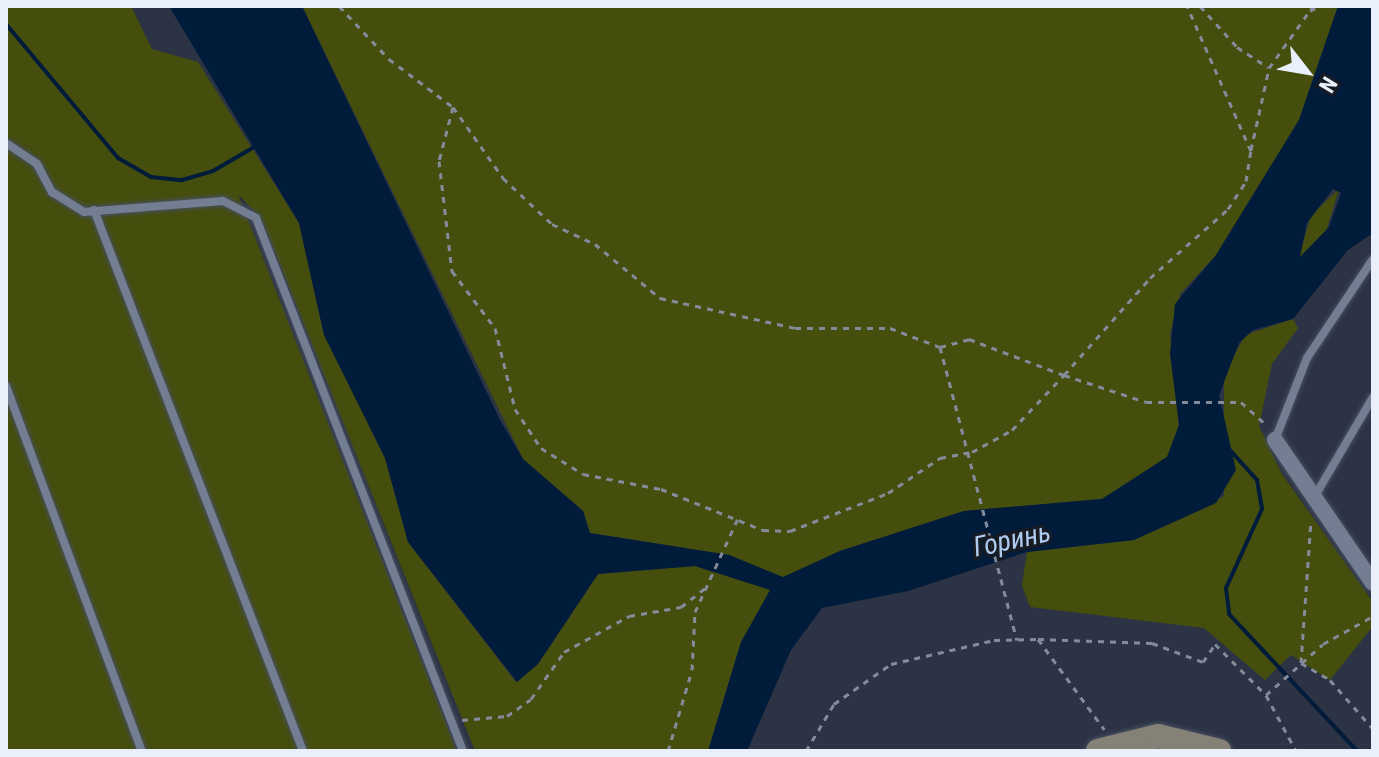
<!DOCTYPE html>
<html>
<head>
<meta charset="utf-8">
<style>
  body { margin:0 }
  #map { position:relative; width:1379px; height:757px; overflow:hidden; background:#2b3345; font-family:"Roboto Condensed",sans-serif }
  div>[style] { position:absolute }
  .green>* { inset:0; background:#454e0c }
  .water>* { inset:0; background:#011b3b }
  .stream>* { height:4px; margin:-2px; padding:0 2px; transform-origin:2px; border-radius:2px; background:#011b3b }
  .path>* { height:3px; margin-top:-1.5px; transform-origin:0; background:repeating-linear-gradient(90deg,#848b9a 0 6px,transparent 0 12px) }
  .roads { filter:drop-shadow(0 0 2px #474e5d) drop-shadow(0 0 2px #474e5d) }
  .lane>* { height:8px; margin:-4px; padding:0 4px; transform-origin:4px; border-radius:4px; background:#747e93 }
  .street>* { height:16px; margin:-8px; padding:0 8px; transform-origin:8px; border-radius:8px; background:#747e93 }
  .secondary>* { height:24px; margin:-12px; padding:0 12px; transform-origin:12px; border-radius:12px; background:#868177 }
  span { translate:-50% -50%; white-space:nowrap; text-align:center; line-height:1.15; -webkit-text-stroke:6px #171b23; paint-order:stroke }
  .water-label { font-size:28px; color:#afcbef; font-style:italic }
  .frame { position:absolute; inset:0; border:8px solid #eaf0fb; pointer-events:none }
  .north { position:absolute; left:1267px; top:32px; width:80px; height:80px; -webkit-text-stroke:6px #171b23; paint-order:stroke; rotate:121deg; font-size:22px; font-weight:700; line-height:32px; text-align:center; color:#eaf0fb }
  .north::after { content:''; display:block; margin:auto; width:28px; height:36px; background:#eaf0fb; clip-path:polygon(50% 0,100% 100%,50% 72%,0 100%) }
</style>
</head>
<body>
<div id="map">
  <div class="green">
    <i style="clip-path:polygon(6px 6px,131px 6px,152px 49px,198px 62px,299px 223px,324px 335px,385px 458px,408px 542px,516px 682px,538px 664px,598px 574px,695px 566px,771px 590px,741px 642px,708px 751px,475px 751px,262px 220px,238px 194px,457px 751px,6px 751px)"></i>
    <i style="clip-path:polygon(302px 6px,1338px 6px,1299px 120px,1216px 255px,1180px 294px,1170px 334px,1179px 425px,1167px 457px,1102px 499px,964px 511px,840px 551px,783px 578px,729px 555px,590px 533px,583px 511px,523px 459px)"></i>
    <i style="clip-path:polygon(1339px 189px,1325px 235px,1299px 257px,1311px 215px)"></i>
    <i style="clip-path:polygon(1293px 319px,1298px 328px,1272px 364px,1259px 426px,1282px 474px,1373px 602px,1373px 626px,1330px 680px,1291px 655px,1265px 680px,1204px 628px,1030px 607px,1022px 585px,1027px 552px,1134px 540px,1224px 496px,1224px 375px,1245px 335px)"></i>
  </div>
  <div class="water">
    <i style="clip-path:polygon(evenodd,169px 6px,302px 6px,500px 420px,523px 459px,583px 511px,590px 533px,729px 555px,783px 577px,840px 551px,964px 511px,1102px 499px,1167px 457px,1179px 425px,1170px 354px,1175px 304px,1216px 255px,1299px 120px,1338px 6px,1373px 6px,1373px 233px,1348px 250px,1293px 319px,1253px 330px,1239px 343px,1219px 395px,1236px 470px,1216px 503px,1134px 540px,1027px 552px,908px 591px,822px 608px,791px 650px,747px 751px,708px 751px,741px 642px,770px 590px,695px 566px,598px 574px,538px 664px,517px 682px,408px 542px,385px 458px,324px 335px,299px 223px,169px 6px,1333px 189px,1341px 193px,1329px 227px,1300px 257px,1307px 223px,1333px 189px)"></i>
  </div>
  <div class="stream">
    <i style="left:6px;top:24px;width:175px;rotate:50.1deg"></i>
    <i style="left:118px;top:158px;width:38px;rotate:30deg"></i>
    <i style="left:151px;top:177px;width:31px;rotate:6deg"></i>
    <i style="left:182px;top:180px;width:32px;rotate:-16deg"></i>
    <i style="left:213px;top:171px;width:50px;rotate:-30.2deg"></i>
    <i style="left:1229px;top:449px;width:42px;rotate:47.9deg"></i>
    <i style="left:1257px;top:480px;width:29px;rotate:80deg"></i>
    <i style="left:1262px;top:509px;width:87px;rotate:114.5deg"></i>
    <i style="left:1226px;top:588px;width:26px;rotate:83deg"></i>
    <i style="left:1229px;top:614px;width:187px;rotate:46.9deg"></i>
  </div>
  <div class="path">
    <i style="left:339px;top:6px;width:73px;rotate:46.7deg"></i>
    <i style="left:389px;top:59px;width:80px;rotate:36.9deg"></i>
    <i style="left:453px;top:107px;width:87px;rotate:54.8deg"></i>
    <i style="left:503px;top:178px;width:67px;rotate:43.2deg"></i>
    <i style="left:552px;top:224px;width:47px;rotate:24.9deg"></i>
    <i style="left:595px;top:244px;width:85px;rotate:39.7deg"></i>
    <i style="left:660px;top:298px;width:138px;rotate:12.5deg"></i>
    <i style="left:795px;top:328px;width:95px"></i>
    <i style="left:890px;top:328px;width:53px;rotate:20.8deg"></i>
    <i style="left:940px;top:347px;width:30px;rotate:-15deg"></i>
    <i style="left:969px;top:339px;width:102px;rotate:20.8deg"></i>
    <i style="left:1064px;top:375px;width:130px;rotate:-48.4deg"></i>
    <i style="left:1150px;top:278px;width:104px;rotate:-41.5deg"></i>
    <i style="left:1228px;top:209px;width:33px;rotate:-57deg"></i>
    <i style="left:1246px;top:181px;width:30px;rotate:-81deg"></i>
    <i style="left:1251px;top:151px;width:158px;rotate:-113.8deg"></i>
    <i style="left:1200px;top:6px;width:55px;rotate:47.9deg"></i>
    <i style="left:1237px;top:47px;width:37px;rotate:33deg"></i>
    <i style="left:1310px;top:11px;width:10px;rotate:-29deg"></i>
    <i style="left:453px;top:107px;width:56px;rotate:104.5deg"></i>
    <i style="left:439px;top:161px;width:111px;rotate:83.3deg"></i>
    <i style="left:452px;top:271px;width:71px;rotate:53deg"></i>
    <i style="left:495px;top:328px;width:83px;rotate:76.1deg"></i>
    <i style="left:515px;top:409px;width:47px;rotate:56.3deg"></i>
    <i style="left:541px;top:448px;width:49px;rotate:31.8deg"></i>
    <i style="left:583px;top:474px;width:79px;rotate:10.9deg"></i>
    <i style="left:661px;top:489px;width:110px;rotate:21.9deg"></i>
    <i style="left:763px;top:530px;width:27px;rotate:2deg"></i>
    <i style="left:790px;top:531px;width:105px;rotate:-21.2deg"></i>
    <i style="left:888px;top:493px;width:63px;rotate:-33.9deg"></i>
    <i style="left:940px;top:458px;width:33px;rotate:-11deg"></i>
    <i style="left:972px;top:452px;width:46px;rotate:-28.8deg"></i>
    <i style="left:1012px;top:430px;width:76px;rotate:-46.6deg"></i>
    <i style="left:1064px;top:375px;width:86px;rotate:18.2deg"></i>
    <i style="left:1146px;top:402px;width:95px"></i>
    <i style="left:1241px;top:402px;width:36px;rotate:42deg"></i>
    <i style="left:1251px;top:150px;width:84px;rotate:-77.6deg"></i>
    <i style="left:1269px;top:68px;width:76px;rotate:-54.6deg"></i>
    <i style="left:940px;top:347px;width:303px;rotate:75.3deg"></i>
    <i style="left:1038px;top:639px;width:112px;rotate:53.7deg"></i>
    <i style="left:1301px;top:663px;width:143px;rotate:-86deg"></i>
    <i style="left:1301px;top:663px;width:34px;rotate:30deg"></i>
    <i style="left:1330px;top:680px;width:65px;rotate:48.7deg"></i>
    <i style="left:1266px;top:695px;width:76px;rotate:-41.8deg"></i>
    <i style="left:1323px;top:644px;width:57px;rotate:-29.2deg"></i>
    <i style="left:462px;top:720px;width:45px;rotate:-5.1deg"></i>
    <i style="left:507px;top:716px;width:29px;rotate:-35deg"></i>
    <i style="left:531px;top:699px;width:57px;rotate:-54.9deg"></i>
    <i style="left:564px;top:652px;width:74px;rotate:-29deg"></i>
    <i style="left:629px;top:616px;width:53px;rotate:-9.8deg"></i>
    <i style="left:681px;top:607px;width:33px;rotate:-38deg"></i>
    <i style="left:668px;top:751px;width:84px;rotate:-73.5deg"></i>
    <i style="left:692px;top:670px;width:58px;rotate:-87deg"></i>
    <i style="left:695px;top:612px;width:103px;rotate:-65.4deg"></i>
    <i style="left:806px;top:751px;width:55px;rotate:-59.2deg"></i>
    <i style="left:834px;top:704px;width:70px;rotate:-35.1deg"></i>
    <i style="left:891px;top:664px;width:106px;rotate:-13.1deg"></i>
    <i style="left:994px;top:640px;width:44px;rotate:-1.3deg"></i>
    <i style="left:1038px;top:639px;width:114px;rotate:2deg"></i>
    <i style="left:1152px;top:643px;width:54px;rotate:20.4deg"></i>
    <i style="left:1203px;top:662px;width:22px;rotate:-56deg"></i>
    <i style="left:1215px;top:644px;width:72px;rotate:45deg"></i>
    <i style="left:1266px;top:695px;width:64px;rotate:61.8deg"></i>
  </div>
  <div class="roads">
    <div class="lane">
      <i style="left:6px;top:143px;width:37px;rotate:34deg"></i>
      <i style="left:37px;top:164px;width:32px;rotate:62deg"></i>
      <i style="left:52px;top:192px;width:38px;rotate:32deg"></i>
      <i style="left:84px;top:212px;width:139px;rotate:-4.5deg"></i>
      <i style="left:223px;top:201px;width:37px;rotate:27deg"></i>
      <i style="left:256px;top:218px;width:572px;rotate:68.78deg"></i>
      <i style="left:94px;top:210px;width:580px;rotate:68.88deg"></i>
      <i style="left:6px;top:386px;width:390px;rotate:69.6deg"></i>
      <i style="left:1275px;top:440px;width:88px;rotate:-68.7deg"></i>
      <i style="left:1307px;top:358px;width:119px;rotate:-56.3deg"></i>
      <i style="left:1315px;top:496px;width:115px;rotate:-59.6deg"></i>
    </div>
    <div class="street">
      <i style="left:1275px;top:440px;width:173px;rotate:55.6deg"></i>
    </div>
    <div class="secondary">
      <i style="left:1098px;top:751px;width:62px;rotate:-14deg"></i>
      <i style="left:1158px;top:736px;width:63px;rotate:13.8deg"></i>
    </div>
  </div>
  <div class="water-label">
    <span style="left:1012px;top:540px;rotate:-12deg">Горинь</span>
  </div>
  <div class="frame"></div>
  <div class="north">N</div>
</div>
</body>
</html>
